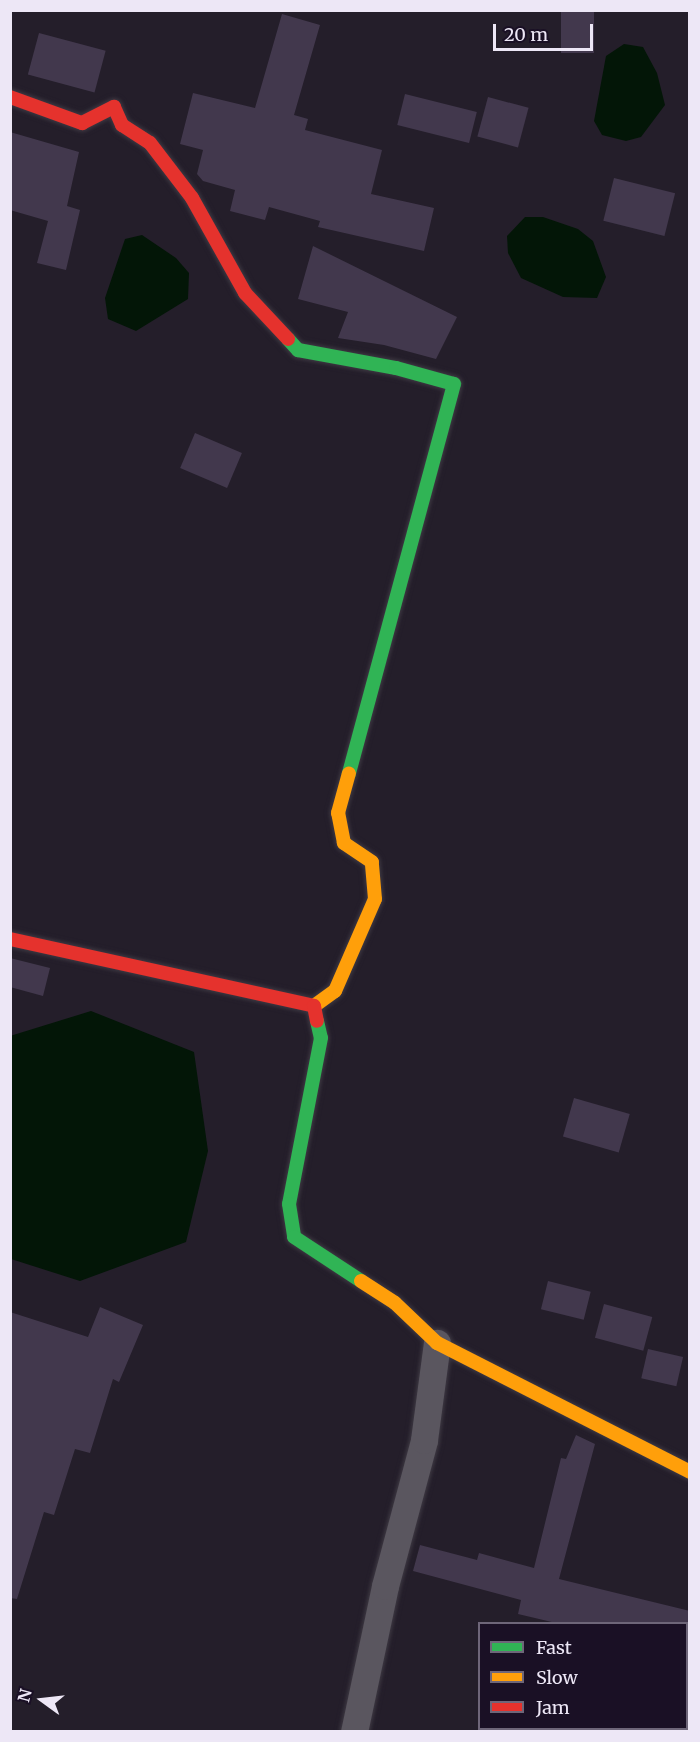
<!DOCTYPE html>
<html>
<head>
<meta charset="utf-8">
<style>
  body { margin:0 }
  #map { position:relative; width:700px; height:1742px; overflow:hidden; background:#241e2a; font-family:Merriweather,serif }
  div>[style] { position:absolute }
  .water>* { inset:0; background:#031607 }
  .building>* { inset:0; background:#42384d; transform-origin:0 0 }
  .roads { filter:drop-shadow(0 0 2px #3e3943) drop-shadow(0 0 2px #3e3943) }
  .street>* { height:27px; margin:-13.5px; padding:0 13.5px; transform-origin:13.5px; border-radius:13.5px; background:#5a565f }
  .fast>* { height:14px; margin:-7px; padding:0 7px; transform-origin:7px; border-radius:7px; background:#30b455 }
  .slow>* { height:14px; margin:-7px; padding:0 7px; transform-origin:7px; border-radius:7px; background:#ff9f0a }
  .jam>* { height:14px; margin:-7px; padding:0 7px; transform-origin:7px; border-radius:7px; background:#e5322d }
  span { translate:-50% -50%; white-space:nowrap; text-align:center; line-height:1.15; -webkit-text-stroke:4.5px #1a1025; paint-order:stroke }
  .frame { position:absolute; inset:0; border:12px solid #ede7f6; pointer-events:none }
  .legend { position:absolute; left:478px; top:1622px; width:210px; height:108px; box-sizing:border-box; background:#1a1025; border:2px solid #6e6679; margin:0; padding:8px 10px; list-style:none; font-size:18px; color:#ede7f6 }
  .legend li { display:flex; align-items:center; gap:12px; height:30px }
  .legend b { width:30px; border:2px solid #6e6679 }
  .north { position:absolute; left:12px; top:1670px; width:60px; height:60px; -webkit-text-stroke:4px #1a1025; paint-order:stroke; rotate:285deg; font-size:16px; font-weight:700; line-height:24px; text-align:center; color:#ede7f6 }
  .north::after { content:''; display:block; margin:auto; width:21px; height:27px; background:#ede7f6; clip-path:polygon(50% 0,100% 100%,50% 72%,0 100%) }
  .scale { position:absolute; left:493px; top:24px; width:100px; height:27px; box-sizing:border-box; border:3px solid #ede7f6; border-top:0; padding-left:8px; font-size:18px; line-height:21px; white-space:nowrap; color:#ede7f6; -webkit-text-stroke:4px #1a1025; paint-order:stroke }
</style>
</head>
<body>
<div id="map">
  <div class="water">
    <i style="clip-path:polygon(624px 44px,643px 47px,657px 73px,665px 105px,641px 137px,626px 141px,602px 135px,594px 121px,606px 56px)"></i>
    <i style="clip-path:polygon(525px 217px,543px 217px,578px 229px,593px 241px,606px 277px,597px 298px,563px 297px,521px 278px,508px 253px,507px 236px)"></i>
    <i style="clip-path:polygon(142px 235px,176px 258px,189px 273px,188px 299px,136px 331px,108px 319px,105px 298px,125px 239px)"></i>
    <i style="clip-path:polygon(91px 1011px,194px 1052px,208px 1151px,186px 1242px,80px 1281px,11px 1259px,10px 1036px)"></i>
  </div>
  <div class="building">
    <i style="left:561px;top:10px;width:33px;height:43px"></i>
    <i style="clip-path:polygon(282px 14px,320px 25px,294px 115px,308px 119px,305px 130px,382px 150px,371px 194px,434px 208px,424px 251px,318px 227px,320px 221px,269px 207px,265px 220px,230px 211px,235px 190px,203px 181px,197px 174px,203px 150px,180px 144px,193px 93px,255px 108px)"></i>
    <i style="left:39px;top:33px;width:69px;height:43px;rotate:15deg"></i>
    <i style="left:405px;top:94px;width:74px;height:32px;rotate:14deg"></i>
    <i style="left:488px;top:97px;width:42px;height:41px;rotate:15deg"></i>
    <i style="clip-path:polygon(10px 132px,79px 152px,67px 206px,80px 210px,66px 270px,37px 263px,48px 221px,10px 210px)"></i>
    <i style="left:614px;top:178px;width:63px;height:44px;rotate:14deg"></i>
    <i style="clip-path:polygon(313px 246px,457px 317px,436px 359px,384px 345px,338px 338px,348px 312px,298px 299px)"></i>
    <i style="left:195px;top:433px;width:51px;height:38px;rotate:23deg"></i>
    <i style="clip-path:polygon(10px 958px,50px 968px,43px 996px,10px 987px)"></i>
    <i style="left:574px;top:1098px;width:58px;height:40px;rotate:16deg"></i>
    <i style="left:548px;top:1281px;width:44px;height:29px;rotate:14deg"></i>
    <i style="left:604px;top:1304px;width:50px;height:35px;rotate:15deg"></i>
    <i style="clip-path:polygon(100px 1307px,143px 1325px,119px 1382px,113px 1379px,90px 1453px,75px 1449px,54px 1515px,44px 1512px,17px 1599px,10px 1598px,10px 1312px,88px 1337px)"></i>
    <i style="left:648px;top:1349px;width:36px;height:30px;rotate:13deg"></i>
    <i style="clip-path:polygon(576px 1435px,595px 1444px,559px 1579px,690px 1611px,690px 1623px,556px 1623px,518px 1614px,521px 1600px,413px 1571px,420px 1545px,477px 1560px,479px 1553px,534px 1568px,561px 1458px,566px 1459px)"></i>
  </div>
  <div class="roads">
    <div class="street">
      <i style="left:354px;top:1732px;width:149px;rotate:-78deg"></i>
      <i style="left:385px;top:1586px;width:151px;rotate:-75deg"></i>
      <i style="left:424px;top:1440px;width:98px;rotate:-82.4deg"></i>
    </div>
    <div class="fast">
      <i style="left:288px;top:339px;width:15px;rotate:48deg"></i>
      <i style="left:298px;top:350px;width:100px;rotate:10.4deg"></i>
      <i style="left:396px;top:368px;width:60px;rotate:15.4deg"></i>
      <i style="left:454px;top:384px;width:403px;rotate:105.1deg"></i>
      <i style="left:317px;top:1021px;width:17px;rotate:77deg"></i>
      <i style="left:321px;top:1038px;width:169px;rotate:100.9deg"></i>
      <i style="left:289px;top:1204px;width:33px;rotate:81deg"></i>
      <i style="left:294px;top:1237px;width:80px;rotate:33.3deg"></i>
    </div>
    <div class="slow">
      <i style="left:314px;top:1006px;width:26px;rotate:-36deg"></i>
      <i style="left:335px;top:991px;width:100px;rotate:-66.5deg"></i>
      <i style="left:375px;top:899px;width:37px;rotate:-95deg"></i>
      <i style="left:372px;top:862px;width:34px;rotate:-146deg"></i>
      <i style="left:344px;top:843px;width:31px;rotate:-101deg"></i>
      <i style="left:338px;top:813px;width:41px;rotate:-74.6deg"></i>
      <i style="left:361px;top:1281px;width:40px;rotate:32.9deg"></i>
      <i style="left:395px;top:1303px;width:58px;rotate:43.6deg"></i>
      <i style="left:437px;top:1343px;width:284px;rotate:27deg"></i>
    </div>
    <div class="jam">
      <i style="left:10px;top:97px;width:77px;rotate:19.9deg"></i>
      <i style="left:82px;top:123px;width:36px;rotate:-27deg"></i>
      <i style="left:114px;top:107px;width:20px;rotate:66deg"></i>
      <i style="left:122px;top:125px;width:33px;rotate:33deg"></i>
      <i style="left:150px;top:143px;width:69px;rotate:52.6deg"></i>
      <i style="left:192px;top:198px;width:109px;rotate:60.8deg"></i>
      <i style="left:245px;top:293px;width:63px;rotate:46.9deg"></i>
      <i style="left:10px;top:939px;width:311px;rotate:12.4deg"></i>
      <i style="left:314px;top:1006px;width:15px;rotate:79deg"></i>
    </div>
  </div>
  <div class="frame"></div>
  <ul class="legend">
  <li><b style="height:8px;background:#30b455"></b>Fast</li>
  <li><b style="height:8px;background:#ff9f0a"></b>Slow</li>
  <li><b style="height:8px;background:#e5322d"></b>Jam</li>
  </ul>
  <div class="north">N</div>
  <div class="scale">20 m</div>
</div>
</body>
</html>
